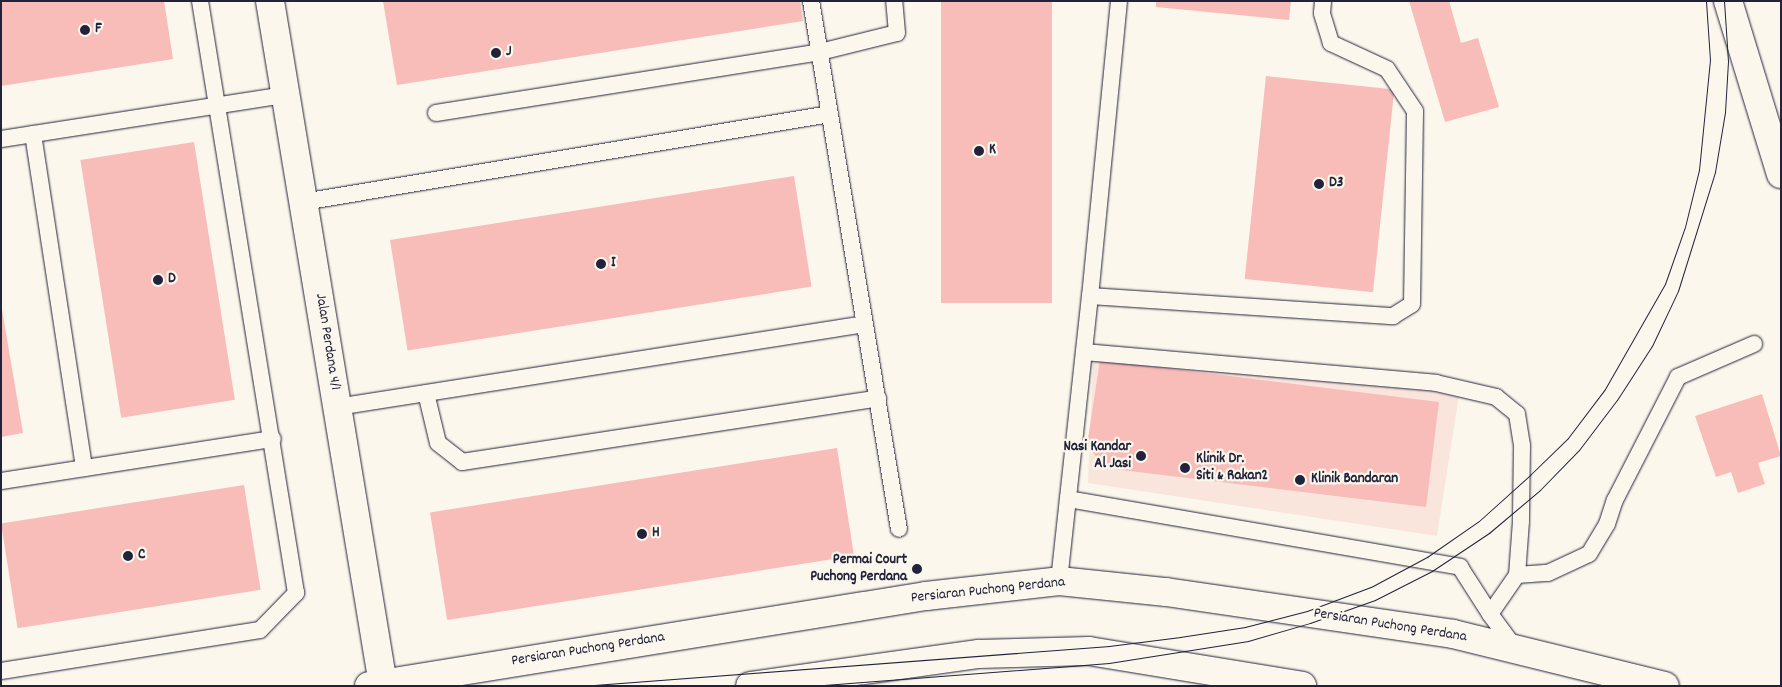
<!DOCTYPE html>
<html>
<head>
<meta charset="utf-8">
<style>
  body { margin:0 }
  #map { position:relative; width:1782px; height:687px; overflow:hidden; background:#fbf7ec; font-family:Dekko,sans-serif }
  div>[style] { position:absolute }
  .built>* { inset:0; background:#fae5dd }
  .building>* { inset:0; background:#f8bcb9; transform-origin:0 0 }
  .roads { filter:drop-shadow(0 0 1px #22223b) drop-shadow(0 0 1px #22223b) }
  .service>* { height:16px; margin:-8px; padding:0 8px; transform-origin:8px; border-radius:8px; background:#fbf7ec }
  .minor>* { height:28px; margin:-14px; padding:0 14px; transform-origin:14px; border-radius:14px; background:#fbf7ec }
  .secondary>* { height:28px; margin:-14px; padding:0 14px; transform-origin:14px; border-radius:14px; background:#fbf7ec }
  .tram>* { height:1px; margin:-0.5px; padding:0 0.5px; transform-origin:0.5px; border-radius:0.5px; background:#22223b }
  .dots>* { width:14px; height:14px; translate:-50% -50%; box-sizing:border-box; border:2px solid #fbf7ec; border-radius:50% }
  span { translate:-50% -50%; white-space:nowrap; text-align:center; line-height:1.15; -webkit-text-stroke:4.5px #fbf7ec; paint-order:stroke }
  .poi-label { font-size:15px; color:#22223b; font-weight:700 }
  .left { translate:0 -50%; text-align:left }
  .right { translate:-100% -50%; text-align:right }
  .street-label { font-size:15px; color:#22223b }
  .frame { position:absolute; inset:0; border:2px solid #22223b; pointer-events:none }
</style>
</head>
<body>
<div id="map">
  <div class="built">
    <i style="clip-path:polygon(1093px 359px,1433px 389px,1459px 395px,1437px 536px,1088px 483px)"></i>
  </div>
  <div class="building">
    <i style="clip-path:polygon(1px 1px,164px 1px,173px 59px,1px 86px)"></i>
    <i style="clip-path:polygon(383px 1px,800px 1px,803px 21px,397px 85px)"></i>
    <i style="left:941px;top:1px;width:111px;height:302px"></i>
    <i style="clip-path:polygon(1156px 1px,1291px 1px,1289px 20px,1156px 7px)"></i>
    <i style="clip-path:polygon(1409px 1px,1449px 1px,1461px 43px,1478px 38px,1499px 107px,1445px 122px)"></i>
    <i style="left:1266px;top:76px;width:129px;height:204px;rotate:6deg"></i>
    <i style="left:194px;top:142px;width:261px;height:115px;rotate:81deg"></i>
    <i style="left:794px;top:176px;width:112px;height:409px;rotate:81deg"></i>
    <i style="clip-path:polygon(1px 304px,23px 433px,1px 437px)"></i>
    <i style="clip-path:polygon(1100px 360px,1439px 402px,1426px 507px,1105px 468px,1087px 445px)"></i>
    <i style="clip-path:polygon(1762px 394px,1781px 456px,1758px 463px,1765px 484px,1738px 493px,1731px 472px,1716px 477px,1695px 416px)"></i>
    <i style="left:837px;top:448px;width:109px;height:412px;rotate:81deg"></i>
    <i style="left:244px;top:485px;width:106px;height:246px;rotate:81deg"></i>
  </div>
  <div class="roads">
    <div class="service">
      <i style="left:811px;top:1px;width:535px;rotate:80.54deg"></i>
      <i style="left:1119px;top:1px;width:296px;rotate:95.6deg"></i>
      <i style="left:1090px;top:296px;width:304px;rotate:3.8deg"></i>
      <i style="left:1393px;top:316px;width:22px;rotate:-32deg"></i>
      <i style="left:1412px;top:304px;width:193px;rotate:-89.1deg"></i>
      <i style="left:1415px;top:111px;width:50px;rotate:-123.7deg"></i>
      <i style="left:1387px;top:69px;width:62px;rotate:-155.1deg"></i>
      <i style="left:1331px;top:43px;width:31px;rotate:-107deg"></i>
      <i style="left:1322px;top:13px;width:12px;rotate:-85deg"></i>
      <i style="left:436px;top:113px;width:389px;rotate:-9deg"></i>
      <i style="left:820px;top:52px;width:79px;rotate:-13.9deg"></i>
      <i style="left:897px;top:33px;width:32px;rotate:-95deg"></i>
      <i style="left:33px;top:134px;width:338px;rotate:81.3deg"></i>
      <i style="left:1px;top:139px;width:288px;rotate:-8.8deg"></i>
      <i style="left:303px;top:202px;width:534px;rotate:-9.48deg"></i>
      <i style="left:1084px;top:352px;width:353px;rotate:5deg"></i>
      <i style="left:1436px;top:383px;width:62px;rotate:13.1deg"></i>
      <i style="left:1496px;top:397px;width:27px;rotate:39deg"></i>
      <i style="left:1517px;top:414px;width:31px;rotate:81deg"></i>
      <i style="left:1522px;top:445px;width:76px;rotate:90.8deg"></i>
      <i style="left:1521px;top:521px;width:54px;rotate:94.2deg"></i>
      <i style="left:1517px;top:575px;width:47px;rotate:124.7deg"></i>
      <i style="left:426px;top:393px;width:51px;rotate:76.5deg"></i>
      <i style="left:438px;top:443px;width:31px;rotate:38deg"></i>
      <i style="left:462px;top:462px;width:421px;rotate:-8.7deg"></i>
      <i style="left:337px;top:407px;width:534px;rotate:-8.93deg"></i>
      <i style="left:1px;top:481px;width:275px;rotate:-8.8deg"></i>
      <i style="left:1068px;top:499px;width:398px;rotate:9.8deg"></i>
      <i style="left:1460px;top:567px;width:56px;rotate:57.4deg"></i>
      <i style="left:1490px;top:614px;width:42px;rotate:53.7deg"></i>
      <i style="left:1517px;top:575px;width:31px;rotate:-4deg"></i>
      <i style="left:1548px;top:573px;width:45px;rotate:-24.9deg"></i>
      <i style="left:1589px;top:554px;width:35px;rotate:-59deg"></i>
      <i style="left:1607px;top:524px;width:25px;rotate:-72deg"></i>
      <i style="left:1615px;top:500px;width:138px;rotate:-62.9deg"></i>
      <i style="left:1678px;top:377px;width:83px;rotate:-23.5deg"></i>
      <i style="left:1059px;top:581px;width:287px;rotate:-83.8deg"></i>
      <i style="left:1px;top:671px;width:262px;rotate:-9deg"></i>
      <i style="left:260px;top:630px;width:52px;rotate:-45.8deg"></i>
      <i style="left:296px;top:593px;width:600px;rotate:-99.21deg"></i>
    </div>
    <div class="minor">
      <i style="left:270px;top:1px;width:692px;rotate:80.61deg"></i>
    </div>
    <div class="secondary">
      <i style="left:1728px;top:1px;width:181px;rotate:73deg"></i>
      <i style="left:369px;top:686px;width:564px;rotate:-9.18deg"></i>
      <i style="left:926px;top:596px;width:134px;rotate:-6.4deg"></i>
      <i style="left:1059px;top:581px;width:108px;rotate:5.9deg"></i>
      <i style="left:1166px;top:592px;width:290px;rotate:8.3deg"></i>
      <i style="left:1453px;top:634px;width:218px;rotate:13.8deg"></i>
      <i style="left:750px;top:686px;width:231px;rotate:-8deg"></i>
      <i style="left:979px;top:654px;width:110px;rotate:-1.6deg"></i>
      <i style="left:1089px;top:651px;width:216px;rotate:9.3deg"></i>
    </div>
  </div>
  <div class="tram">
    <i style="left:581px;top:686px;width:530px;rotate:-4.33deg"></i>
    <i style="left:1109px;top:646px;width:72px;rotate:-7.2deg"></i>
    <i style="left:1180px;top:637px;width:66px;rotate:-8.7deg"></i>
    <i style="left:1245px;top:627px;width:64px;rotate:-14.5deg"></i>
    <i style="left:1307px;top:611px;width:68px;rotate:-20.6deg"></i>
    <i style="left:1371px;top:587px;width:64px;rotate:-28.2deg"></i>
    <i style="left:1427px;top:557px;width:63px;rotate:-34.7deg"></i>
    <i style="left:1479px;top:521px;width:69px;rotate:-42deg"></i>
    <i style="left:1530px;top:475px;width:53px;rotate:-44.2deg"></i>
    <i style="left:1568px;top:438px;width:61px;rotate:-52.9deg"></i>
    <i style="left:1605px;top:389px;width:121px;rotate:-60.3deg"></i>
    <i style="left:1665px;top:284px;width:60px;rotate:-70.7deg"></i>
    <i style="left:1685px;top:227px;width:59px;rotate:-76.2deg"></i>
    <i style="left:1699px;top:170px;width:111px;rotate:-84.3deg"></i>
    <i style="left:1710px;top:60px;width:59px;rotate:-93.9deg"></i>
    <i style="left:811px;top:686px;width:299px;rotate:-4.4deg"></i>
    <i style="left:1109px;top:663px;width:141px;rotate:-9deg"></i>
    <i style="left:1248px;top:641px;width:65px;rotate:-16.2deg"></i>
    <i style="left:1310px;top:623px;width:69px;rotate:-19.5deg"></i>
    <i style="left:1375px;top:600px;width:64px;rotate:-27deg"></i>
    <i style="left:1432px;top:571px;width:69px;rotate:-33.7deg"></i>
    <i style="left:1489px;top:533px;width:67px;rotate:-40.1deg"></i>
    <i style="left:1540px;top:490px;width:56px;rotate:-45.7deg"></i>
    <i style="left:1579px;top:450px;width:63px;rotate:-52.8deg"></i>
    <i style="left:1617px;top:400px;width:64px;rotate:-57.1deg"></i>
    <i style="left:1652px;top:346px;width:61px;rotate:-64.7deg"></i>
    <i style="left:1678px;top:291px;width:125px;rotate:-72.7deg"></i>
    <i style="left:1715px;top:172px;width:61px;rotate:-80.5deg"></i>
    <i style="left:1725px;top:112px;width:51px;rotate:-86.6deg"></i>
    <i style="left:1728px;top:61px;width:60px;rotate:-93.8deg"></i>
  </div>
  <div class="dots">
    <i style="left:85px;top:30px;background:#22223b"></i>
    <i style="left:496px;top:53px;background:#22223b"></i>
    <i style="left:979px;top:151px;background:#22223b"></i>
    <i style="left:1319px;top:184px;background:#22223b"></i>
    <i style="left:601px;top:264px;background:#22223b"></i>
    <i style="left:158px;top:280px;background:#22223b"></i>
    <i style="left:1141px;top:456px;background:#22223b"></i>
    <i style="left:1185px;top:468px;background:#22223b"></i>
    <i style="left:1300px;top:480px;background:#22223b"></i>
    <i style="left:642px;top:534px;background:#22223b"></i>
    <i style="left:128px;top:556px;background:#22223b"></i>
    <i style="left:917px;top:569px;background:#22223b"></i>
  </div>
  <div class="poi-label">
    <span class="left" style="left:95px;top:30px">F</span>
    <span class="left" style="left:506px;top:53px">J</span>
    <span class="left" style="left:989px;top:151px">K</span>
    <span class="left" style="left:1329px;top:184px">D3</span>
    <span class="left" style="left:611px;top:264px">I</span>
    <span class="left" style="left:168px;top:280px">D</span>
    <span class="right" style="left:1131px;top:456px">Nasi Kandar<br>Al Jasi</span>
    <span class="left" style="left:1196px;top:468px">Klinik Dr.<br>Siti &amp; Rakan2</span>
    <span class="left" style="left:1311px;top:480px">Klinik Bandaran</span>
    <span class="left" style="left:652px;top:534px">H</span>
    <span class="left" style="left:138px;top:556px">C</span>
    <span class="right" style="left:907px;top:569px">Permai Court<br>Puchong Perdana</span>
  </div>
  <div class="street-label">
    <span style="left:327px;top:342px;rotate:81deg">Jalan Perdana 4/1</span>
    <span style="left:988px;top:591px;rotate:-6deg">Persiaran Puchong Perdana</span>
    <span style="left:1390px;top:626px;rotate:9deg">Persiaran Puchong Perdana</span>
    <span style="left:588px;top:650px;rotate:-9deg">Persiaran Puchong Perdana</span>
  </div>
  <div class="frame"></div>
</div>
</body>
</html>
